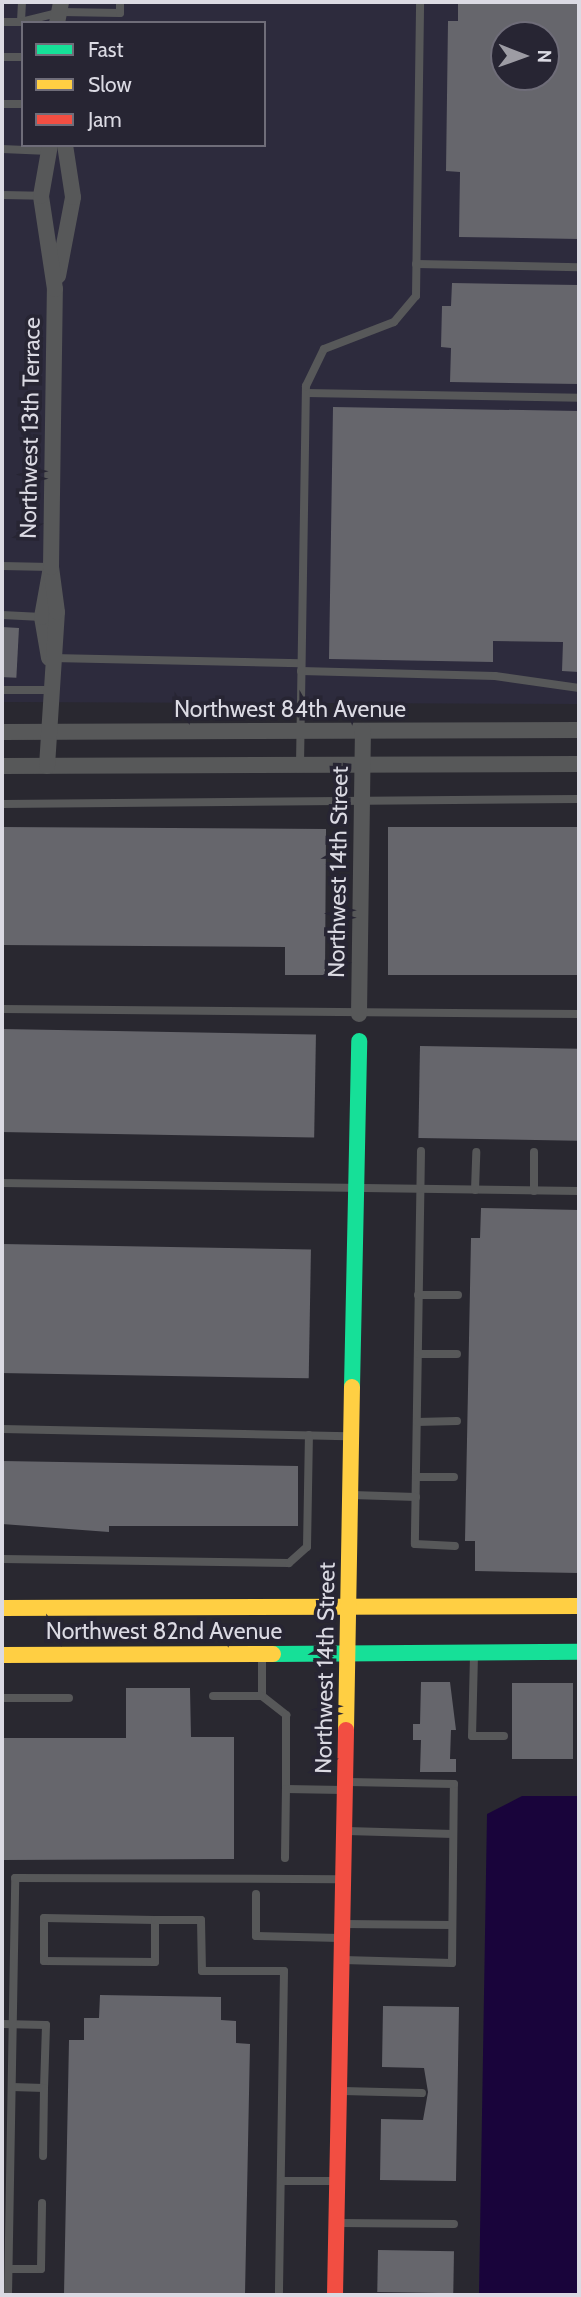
<!DOCTYPE html>
<html>
<head>
<meta charset="utf-8">
<style>
  body { margin:0 }
  #map { position:relative; width:581px; height:2297px; overflow:hidden; background:#292830; font-family:Cabin,sans-serif }
  div>[style] { position:absolute }
  .built>* { inset:0; background:#2d2b3d }
  .water>* { inset:0; background:#19043b }
  .building>* { inset:0; background:#66666c; transform-origin:0 0 }
  .lane>* { height:8px; margin:-4px; padding:0 4px; transform-origin:4px; border-radius:4px; background:#575859 }
  .street>* { height:16px; margin:-8px; padding:0 8px; transform-origin:8px; border-radius:8px; background:#575859 }
  .fast>* { height:16px; margin:-8px; padding:0 8px; transform-origin:8px; border-radius:8px; background:#16e098 }
  .slow>* { height:16px; margin:-8px; padding:0 8px; transform-origin:8px; border-radius:8px; background:#ffcf43 }
  .jam>* { height:16px; margin:-8px; padding:0 8px; transform-origin:8px; border-radius:8px; background:#f24e42 }
  span { translate:-50% -50%; white-space:nowrap; text-align:center; line-height:1.15; -webkit-text-stroke:7px #272533; paint-order:stroke }
  .street-label { font-size:23px; color:#dbdae3 }
  .frame { position:absolute; inset:0; border:4px solid #dbdae3; pointer-events:none }
  .legend { position:absolute; left:21px; top:21px; width:245px; height:126px; box-sizing:border-box; background:#272533; border:2px solid #6f6d79; margin:0; padding:9px 12px; list-style:none; font-size:21px; color:#dbdae3 }
  .legend li { display:flex; align-items:center; gap:14px; height:35px }
  .legend b { width:35px; border:2px solid #6f6d79 }
  .north { position:absolute; left:490px; top:21px; width:70px; height:70px; box-sizing:border-box; background:#272533; border:2px solid #6f6d79; border-radius:50%; rotate:91deg; font-size:19px; font-weight:700; line-height:28px; text-align:center; color:#dbdae3 }
  .north::after { content:''; display:block; margin:auto; width:24px; height:32px; background:#9d9ca4; clip-path:polygon(50% 0,100% 100%,50% 72%,0 100%) }
</style>
</head>
<body>
<div id="map">
  <div class="built">
    <i style="clip-path:polygon(evenodd,2px 2px,579px 2px,579px 704px,2px 702px,2px 2px,23px 23px,264px 23px,264px 145px,23px 145px,23px 23px,2px 2px,504px 35px,546px 35px,546px 77px,504px 77px,504px 35px)"></i>
  </div>
  <div class="water">
    <i style="clip-path:polygon(522px 1796px,579px 1796px,579px 2295px,479px 2295px,487px 1814px)"></i>
  </div>
  <div class="building">
    <i style="clip-path:polygon(evenodd,458px 2px,579px 2px,579px 239px,459px 237px,460px 172px,446px 171px,448px 21px,458px 21px,458px 2px,504px 35px,546px 35px,546px 77px,504px 77px,504px 35px)"></i>
    <i style="clip-path:polygon(452px 283px,579px 285px,579px 384px,450px 382px,451px 348px,441px 347px,442px 306px,451px 306px)"></i>
    <i style="clip-path:polygon(333px 407px,579px 411px,579px 672px,562px 671px,563px 642px,493px 641px,493px 662px,329px 659px)"></i>
    <i style="left:2px;top:627px;width:17px;height:50px;rotate:3deg"></i>
    <i style="clip-path:polygon(2px 827px,326px 829px,325px 975px,285px 975px,285px 947px,2px 945px)"></i>
    <i style="left:388px;top:827px;width:191px;height:148px"></i>
    <i style="left:2px;top:1029px;width:314px;height:103px;rotate:1deg"></i>
    <i style="left:420px;top:1046px;width:159px;height:92px;rotate:1deg"></i>
    <i style="clip-path:polygon(481px 1208px,579px 1210px,579px 1573px,475px 1571px,475px 1541px,465px 1541px,471px 1238px,480px 1238px)"></i>
    <i style="left:2px;top:1244px;width:309px;height:129px;rotate:1deg"></i>
    <i style="clip-path:polygon(2px 1461px,298px 1466px,298px 1526px,109px 1526px,109px 1532px,2px 1524px)"></i>
    <i style="clip-path:polygon(421px 1682px,450px 1682px,456px 1730px,451px 1730px,450px 1759px,456px 1759px,456px 1772px,420px 1772px,421px 1740px,413px 1740px,413px 1724px,420px 1724px)"></i>
    <i style="left:512px;top:1683px;width:61px;height:76px"></i>
    <i style="clip-path:polygon(126px 1688px,190px 1688px,191px 1737px,234px 1737px,234px 1859px,2px 1860px,2px 1738px,126px 1738px)"></i>
    <i style="clip-path:polygon(100px 1995px,221px 1997px,221px 2020px,236px 2021px,236px 2043px,250px 2044px,245px 2295px,64px 2295px,69px 2040px,84px 2040px,84px 2018px,99px 2018px)"></i>
    <i style="clip-path:polygon(383px 2006px,459px 2007px,456px 2181px,380px 2180px,381px 2119px,423px 2120px,428px 2092px,424px 2068px,382px 2067px)"></i>
    <i style="left:378px;top:2250px;width:76px;height:42px;rotate:1deg"></i>
  </div>
  <div class="lane">
    <i style="left:22px;top:2px;width:20px;rotate:93deg"></i>
    <i style="left:21px;top:22px;width:41px;rotate:-14deg"></i>
    <i style="left:61px;top:12px;width:59px;rotate:1deg"></i>
    <i style="left:120px;top:13px;width:11px;rotate:-90deg"></i>
    <i style="left:2px;top:22px;width:19px"></i>
    <i style="left:2px;top:57px;width:21px"></i>
    <i style="left:2px;top:104px;width:21px"></i>
    <i style="left:2px;top:149px;width:47px;rotate:2.4deg"></i>
    <i style="left:2px;top:195px;width:39px;rotate:1deg"></i>
    <i style="left:416px;top:264px;width:163px;rotate:1.1deg"></i>
    <i style="left:306px;top:393px;width:273px;rotate:1deg"></i>
    <i style="left:2px;top:566px;width:49px;rotate:1.2deg"></i>
    <i style="left:2px;top:615px;width:40px;rotate:2.9deg"></i>
    <i style="left:52px;top:658px;width:249px;rotate:1.2deg"></i>
    <i style="left:301px;top:671px;width:194px;rotate:1.5deg"></i>
    <i style="left:495px;top:676px;width:85px;rotate:8.1deg"></i>
    <i style="left:2px;top:690px;width:46px"></i>
    <i style="left:300px;top:765px;width:379px;rotate:-89.1deg"></i>
    <i style="left:306px;top:386px;width:41px;rotate:-64.1deg"></i>
    <i style="left:324px;top:349px;width:75px;rotate:-21.1deg"></i>
    <i style="left:394px;top:322px;width:34px;rotate:-50deg"></i>
    <i style="left:416px;top:296px;width:294px;rotate:-89.2deg"></i>
    <i style="left:2px;top:804px;width:577px;rotate:-0.5deg"></i>
    <i style="left:2px;top:1009px;width:577px;rotate:0.5deg"></i>
    <i style="left:421px;top:1151px;width:393px;rotate:90.9deg"></i>
    <i style="left:415px;top:1544px;width:40px;rotate:2.9deg"></i>
    <i style="left:2px;top:1183px;width:577px;rotate:0.79deg"></i>
    <i style="left:475px;top:1190px;width:38px;rotate:-88deg"></i>
    <i style="left:534px;top:1191px;width:39px;rotate:-90deg"></i>
    <i style="left:418px;top:1295px;width:40px"></i>
    <i style="left:418px;top:1354px;width:39px"></i>
    <i style="left:417px;top:1422px;width:40px;rotate:-1.4deg"></i>
    <i style="left:2px;top:1429px;width:346px;rotate:1.2deg"></i>
    <i style="left:416px;top:1477px;width:38px"></i>
    <i style="left:352px;top:1495px;width:64px;rotate:1.8deg"></i>
    <i style="left:2px;top:1559px;width:287px;rotate:0.8deg"></i>
    <i style="left:289px;top:1563px;width:24px;rotate:-42deg"></i>
    <i style="left:307px;top:1547px;width:112px;rotate:-89deg"></i>
    <i style="left:262px;top:1654px;width:42px;rotate:90deg"></i>
    <i style="left:262px;top:1696px;width:31px;rotate:38deg"></i>
    <i style="left:286px;top:1715px;width:74px;rotate:90deg"></i>
    <i style="left:286px;top:1789px;width:57px;rotate:1deg"></i>
    <i style="left:474px;top:1655px;width:81px;rotate:91.4deg"></i>
    <i style="left:472px;top:1736px;width:32px"></i>
    <i style="left:213px;top:1696px;width:49px"></i>
    <i style="left:2px;top:1698px;width:67px"></i>
    <i style="left:347px;top:1831px;width:106px;rotate:1.6deg"></i>
    <i style="left:285px;top:1858px;width:69px;rotate:-89.2deg"></i>
    <i style="left:256px;top:1894px;width:42px;rotate:90deg"></i>
    <i style="left:256px;top:1936px;width:84px;rotate:1.4deg"></i>
    <i style="left:155px;top:1920px;width:42px;rotate:90deg"></i>
    <i style="left:155px;top:1962px;width:111px;rotate:-179.5deg"></i>
    <i style="left:44px;top:1961px;width:43px;rotate:-90deg"></i>
    <i style="left:44px;top:1918px;width:111px;rotate:1deg"></i>
    <i style="left:155px;top:1920px;width:46px"></i>
    <i style="left:201px;top:1920px;width:51px;rotate:88.9deg"></i>
    <i style="left:202px;top:1971px;width:82px"></i>
    <i style="left:284px;top:1971px;width:324px;rotate:90.9deg"></i>
    <i style="left:343px;top:1924px;width:109px;rotate:0.5deg"></i>
    <i style="left:343px;top:1960px;width:109px;rotate:1.6deg"></i>
    <i style="left:452px;top:1963px;width:179px;rotate:-89.4deg"></i>
    <i style="left:454px;top:1784px;width:106px;rotate:-178.9deg"></i>
    <i style="left:2px;top:2024px;width:44px;rotate:1.3deg"></i>
    <i style="left:46px;top:2025px;width:63px;rotate:91.8deg"></i>
    <i style="left:12px;top:2087px;width:32px;rotate:2deg"></i>
    <i style="left:44px;top:2088px;width:68px;rotate:90.8deg"></i>
    <i style="left:343px;top:2091px;width:79px;rotate:1.5deg"></i>
    <i style="left:281px;top:2181px;width:54px"></i>
    <i style="left:340px;top:2223px;width:114px;rotate:0.5deg"></i>
    <i style="left:9px;top:2269px;width:32px"></i>
    <i style="left:41px;top:2269px;width:66px;rotate:-89.1deg"></i>
    <i style="left:8px;top:2295px;width:417px;rotate:-89deg"></i>
    <i style="left:15px;top:1878px;width:325px;rotate:0.2deg"></i>
  </div>
  <div class="street">
    <i style="left:57px;top:23px;width:21px;rotate:-79deg"></i>
    <i style="left:58px;top:276px;width:80px;rotate:-79.2deg"></i>
    <i style="left:73px;top:197px;width:53px;rotate:-98.7deg"></i>
    <i style="left:49px;top:658px;width:42px;rotate:-99.7deg"></i>
    <i style="left:42px;top:617px;width:51px;rotate:-79.8deg"></i>
    <i style="left:2px;top:732px;width:577px;rotate:-0.2deg"></i>
    <i style="left:2px;top:766px;width:577px;rotate:-0.2deg"></i>
    <i style="left:47px;top:766px;width:154px;rotate:-86.3deg"></i>
    <i style="left:57px;top:612px;width:45px;rotate:-97.6deg"></i>
    <i style="left:51px;top:567px;width:278px;rotate:-89.2deg"></i>
    <i style="left:55px;top:289px;width:94px;rotate:-98.6deg"></i>
    <i style="left:41px;top:196px;width:52px;rotate:-80deg"></i>
    <i style="left:359px;top:1014px;width:283px;rotate:-89.2deg"></i>
  </div>
  <div class="fast">
    <i style="left:352px;top:1387px;width:346px;rotate:-88.8deg"></i>
    <i style="left:273px;top:1654px;width:306px;rotate:-0.4deg"></i>
  </div>
  <div class="slow">
    <i style="left:2px;top:1608px;width:577px;rotate:-0.2deg"></i>
    <i style="left:2px;top:1655px;width:271px;rotate:-0.2deg"></i>
    <i style="left:346px;top:1730px;width:343px;rotate:-89deg"></i>
  </div>
  <div class="jam">
    <i style="left:335px;top:2295px;width:565px;rotate:-88.88deg"></i>
  </div>
  <div class="street-label">
    <span style="left:30px;top:428px;rotate:-89deg">Northwest 13th Terrace</span>
    <span style="left:290px;top:709px">Northwest 84th Avenue</span>
    <span style="left:338px;top:872px;rotate:-89deg">Northwest 14th Street</span>
    <span style="left:164px;top:1631px">Northwest 82nd Avenue</span>
    <span style="left:325px;top:1668px;rotate:-89deg">Northwest 14th Street</span>
  </div>
  <div class="frame"></div>
  <ul class="legend">
  <li><b style="height:9px;background:#16e098"></b>Fast</li>
  <li><b style="height:9px;background:#ffcf43"></b>Slow</li>
  <li><b style="height:9px;background:#f24e42"></b>Jam</li>
  </ul>
  <div class="north">N</div>
</div>
</body>
</html>
